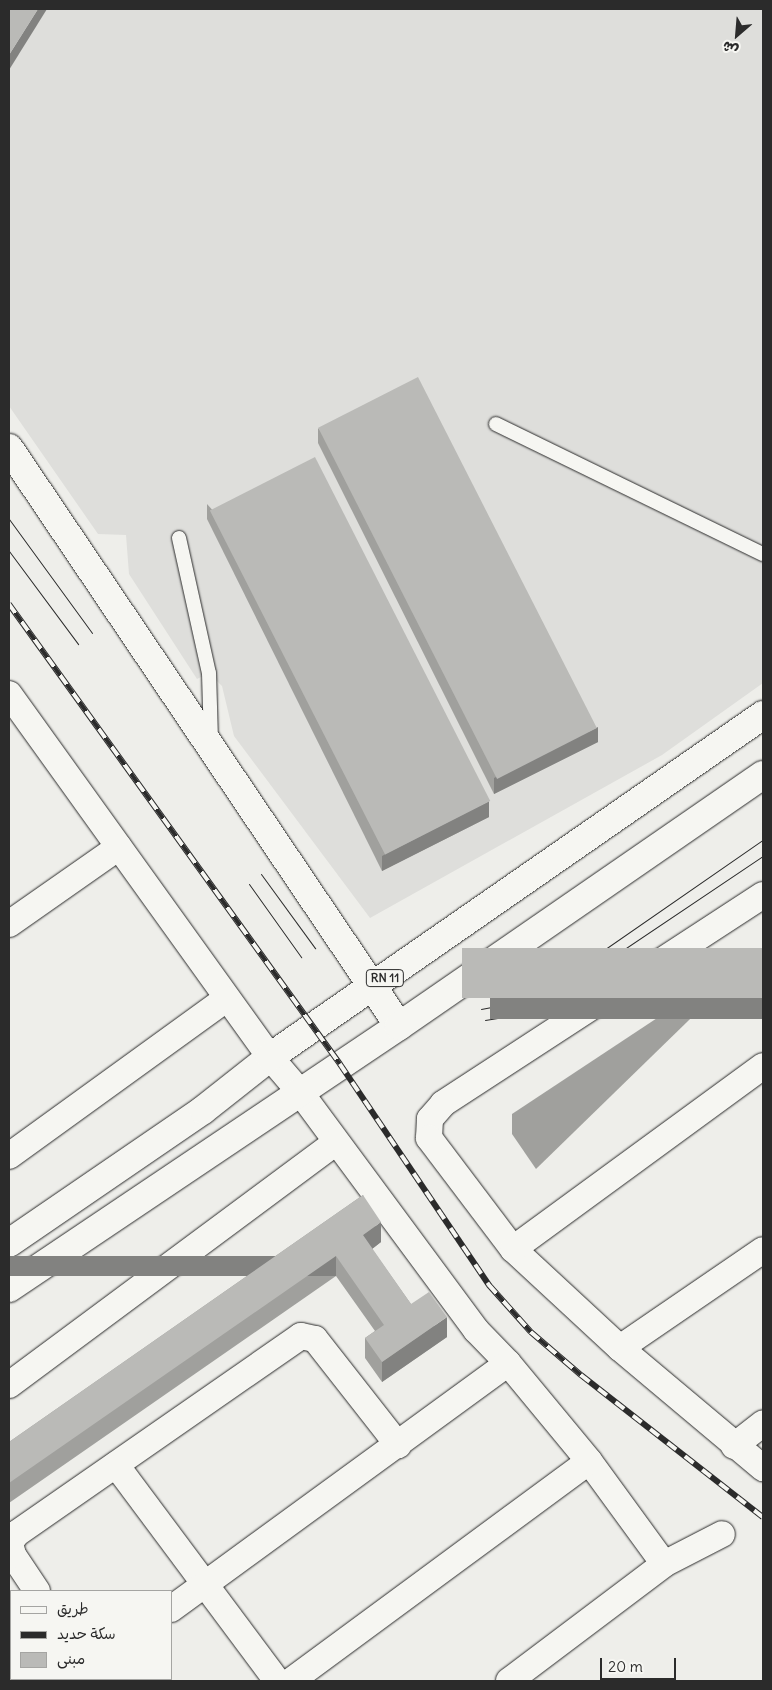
<!DOCTYPE html>
<html>
<head>
<meta charset="utf-8">
<style>
  body { margin:0 }
  #map { position:relative; width:772px; height:1690px; overflow:hidden; background:#eeeeea; font-family:Delius,"Playpen Sans Arabic",sans-serif }
  div>[style] { position:absolute }
  .built>* { inset:0; background:#dededb }
  .roads { filter:drop-shadow(0 0 1px #2b2b2b) drop-shadow(0 0 1px #2b2b2b) }
  .service>* { height:14px; margin:-7px; padding:0 7px; transform-origin:7px; border-radius:7px; background:#f6f6f2 }
  .minor>* { height:26px; margin:-13px; padding:0 13px; transform-origin:13px; border-radius:13px; background:#f6f6f2 }
  .primary>* { height:28px; margin:-14px; padding:0 14px; transform-origin:14px; border-radius:14px; background:#f6f6f2 }
  .trunk>* { height:28px; margin:-14px; padding:0 14px; transform-origin:14px; border-radius:14px; background:#f6f6f2 }
  .tram>* { height:1px; margin:-0.5px; padding:0 0.5px; transform-origin:0.5px; border-radius:0.5px; background:#2b2b2b }
  .rail>* { height:5.5px; margin-top:-2.75px; transform-origin:0; background:repeating-linear-gradient(90deg,#f6f6f2 0 11px,#2b2b2b 0 22px); box-sizing:border-box; border-block:1px solid #2b2b2b }
  .wall>* { inset:0; background:#a0a09d }
  .shaded-wall>* { inset:0; background:#828280; transform-origin:0 0 }
  .building>* { inset:0; background:#babab7; transform-origin:0 0 }
  span { translate:-50% -50%; white-space:nowrap; text-align:center; line-height:1.15; -webkit-text-stroke:5px #f6f6f2; paint-order:stroke }
  .shield-label span { padding:1px 4px; background:#f6f6f2; border:1px solid; border-radius:4px; -webkit-text-stroke-width:0 }
  .shield-label { font-size:12px; color:#2b2b2b; font-weight:700 }
  .frame { position:absolute; inset:0; border:10px solid #2b2b2b; pointer-events:none }
  .legend { position:absolute; left:10px; top:1590px; width:162px; height:90px; box-sizing:border-box; background:#f6f6f2; border:1px solid #a5a5a2; margin:0; padding:6px 9px; list-style:none; font-size:15px; color:#2b2b2b }
  .legend li { display:flex; align-items:center; gap:10px; height:25px }
  .legend b { width:25px; border:1px solid #a5a5a2 }
  .north { position:absolute; left:712px; top:10px; width:50px; height:50px; -webkit-text-stroke:4px #f6f6f2; paint-order:stroke; rotate:207deg; font-size:14px; font-weight:700; line-height:20px; text-align:center; color:#2b2b2b }
  .north::after { content:''; display:block; margin:auto; width:18px; height:22px; background:#2b2b2b; clip-path:polygon(50% 0,100% 100%,50% 72%,0 100%) }
  .scale { position:absolute; left:600px; top:1658px; width:76px; height:22px; box-sizing:border-box; border:2px solid #2b2b2b; border-top:0; padding-left:6px; font-size:15px; line-height:18px; white-space:nowrap; color:#2b2b2b; -webkit-text-stroke:4px #f6f6f2; paint-order:stroke }
</style>
</head>
<body>
<div id="map">
  <div class="built">
    <i style="clip-path:polygon(9px 9px,763px 9px,763px 683px,662px 755px,370px 918px,234px 736px,222px 686px,209px 673px,197px 679px,129px 574px,126px 535px,98px 534px,9px 406px)"></i>
  </div>
  <div class="roads">
    <div class="service">
      <i style="left:496px;top:424px;width:297px;rotate:26deg"></i>
      <i style="left:179px;top:538px;width:138px;rotate:77.5deg"></i>
      <i style="left:209px;top:673px;width:66px;rotate:88.3deg"></i>
    </div>
    <div class="minor">
      <i style="left:9px;top:694px;width:447px;rotate:54.3deg"></i>
      <i style="left:270px;top:1057px;width:46px;rotate:49.4deg"></i>
      <i style="left:300px;top:1092px;width:296px;rotate:53.5deg"></i>
      <i style="left:476px;top:1330px;width:46px;rotate:45.9deg"></i>
      <i style="left:508px;top:1363px;width:127px;rotate:50.4deg"></i>
      <i style="left:589px;top:1461px;width:127px;rotate:53.9deg"></i>
      <i style="left:664px;top:1564px;width:65px;rotate:-27.3deg"></i>
      <i style="left:763px;top:895px;width:382px;rotate:146.9deg"></i>
      <i style="left:443px;top:1104px;width:20px;rotate:131deg"></i>
      <i style="left:430px;top:1119px;width:19px;rotate:93deg"></i>
      <i style="left:429px;top:1138px;width:139px;rotate:52.9deg"></i>
      <i style="left:513px;top:1249px;width:146px;rotate:42.8deg"></i>
      <i style="left:620px;top:1348px;width:187px;rotate:40deg"></i>
      <i style="left:9px;top:924px;width:134px;rotate:-35deg"></i>
      <i style="left:9px;top:1156px;width:268px;rotate:-35.9deg"></i>
      <i style="left:513px;top:1249px;width:310px;rotate:-36.2deg"></i>
      <i style="left:620px;top:1348px;width:173px;rotate:-34.4deg"></i>
      <i style="left:9px;top:1385px;width:407px;rotate:-36.6deg"></i>
      <i style="left:734px;top:1446px;width:37px;rotate:-38deg"></i>
      <i style="left:116px;top:1465px;width:269px;rotate:53.3deg"></i>
      <i style="left:37px;top:1591px;width:43px;rotate:-123.7deg"></i>
      <i style="left:13px;top:1555px;width:12px;rotate:-104deg"></i>
      <i style="left:10px;top:1543px;width:11px;rotate:-56deg"></i>
      <i style="left:16px;top:1534px;width:347px;rotate:-34.8deg"></i>
      <i style="left:301px;top:1336px;width:14px;rotate:12deg"></i>
      <i style="left:315px;top:1339px;width:135px;rotate:51.9deg"></i>
      <i style="left:171px;top:1609px;width:417px;rotate:-36.1deg"></i>
      <i style="left:69px;top:1681px;width:4px;rotate:-27deg"></i>
      <i style="left:291px;top:1681px;width:370px;rotate:-36.4deg"></i>
      <i style="left:509px;top:1681px;width:194px;rotate:-37deg"></i>
    </div>
    <div class="primary">
      <i style="left:9px;top:448px;width:697px;rotate:55.99deg"></i>
    </div>
    <div class="trunk">
      <i style="left:9px;top:1243px;width:235px;rotate:-34.4deg"></i>
      <i style="left:203px;top:1110px;width:85px;rotate:-38.3deg"></i>
      <i style="left:270px;top:1057px;width:600px;rotate:-34.75deg"></i>
      <i style="left:9px;top:1288px;width:470px;rotate:-33.9deg"></i>
      <i style="left:399px;top:1026px;width:442px;rotate:-34.6deg"></i>
    </div>
  </div>
  <div class="tram">
    <i style="left:9px;top:519px;width:141px;rotate:53.9deg"></i>
    <i style="left:9px;top:551px;width:116px;rotate:53.4deg"></i>
    <i style="left:261px;top:874px;width:92px;rotate:53.9deg"></i>
    <i style="left:249px;top:884px;width:90px;rotate:54.5deg"></i>
    <i style="left:481px;top:1009px;width:32px;rotate:-11deg"></i>
    <i style="left:512px;top:1003px;width:36px;rotate:-21deg"></i>
    <i style="left:546px;top:990px;width:264px;rotate:-34.7deg"></i>
    <i style="left:485px;top:1020px;width:25px;rotate:-9deg"></i>
    <i style="left:510px;top:1016px;width:43px;rotate:-23deg"></i>
    <i style="left:550px;top:999px;width:257px;rotate:-33.9deg"></i>
  </div>
  <div class="rail">
    <i style="left:9px;top:604px;width:567px;rotate:54.26deg"></i>
    <i style="left:340px;top:1064px;width:267px;rotate:56deg"></i>
    <i style="left:489px;top:1285px;width:63px;rotate:48.2deg"></i>
    <i style="left:531px;top:1332px;width:66px;rotate:40.7deg"></i>
    <i style="left:581px;top:1375px;width:231px;rotate:38deg"></i>
  </div>
  <div class="wall">
    <i style="clip-path:polygon(318px 428px,598px 742px,494px 794px,318px 443px)"></i>
    <i style="clip-path:polygon(207px 504px,489px 817px,382px 871px,207px 519px)"></i>
    <i style="clip-path:polygon(763px 948px,536px 1169px,512px 1134px,512px 1114px)"></i>
    <i style="clip-path:polygon(363px 1195px,381px 1242px,372px 1249px,411px 1304px,447px 1337px,382px 1382px,365px 1358px,365px 1338px,375px 1331px,336px 1276px,9px 1503px,9px 1442px)"></i>
  </div>
  <div class="shaded-wall">
    <i style="clip-path:polygon(38px 9px,47px 9px,9px 70px,9px 55px)"></i>
    <i style="clip-path:polygon(598px 727px,598px 742px,494px 794px,494px 778px)"></i>
    <i style="clip-path:polygon(489px 801px,489px 817px,382px 871px,382px 856px)"></i>
    <i style="left:763px;top:998px;width:21px;height:273px;rotate:90deg"></i>
    <i style="clip-path:polygon(381px 1222px,381px 1242px,363px 1256px,363px 1235px)"></i>
    <i style="left:336px;top:1256px;width:20px;height:398px;rotate:90deg"></i>
    <i style="clip-path:polygon(447px 1317px,447px 1337px,382px 1382px,382px 1362px)"></i>
  </div>
  <div class="building">
    <i style="clip-path:polygon(9px 9px,38px 9px,9px 55px)"></i>
    <i style="left:418px;top:377px;width:394px;height:112px;rotate:63deg"></i>
    <i style="left:315px;top:457px;width:386px;height:118px;rotate:63deg"></i>
    <i style="left:763px;top:948px;width:50px;height:301px;rotate:90deg"></i>
    <i style="clip-path:polygon(363px 1195px,381px 1222px,363px 1235px,411px 1304px,429px 1292px,447px 1317px,382px 1362px,365px 1338px,384px 1325px,336px 1256px,9px 1483px,9px 1442px)"></i>
  </div>
  <div class="shield-label">
    <span style="left:385px;top:978px">RN 11</span>
  </div>
  <div class="frame"></div>
  <ul class="legend">
  <li><b style="height:6px;background:#f6f6f2"></b>طريق</li>
  <li><b style="height:6px;background:#2b2b2b"></b>سكة حديد</li>
  <li><b style="height:14px;background:#babab7"></b>مبنى</li>
  </ul>
  <div class="north">ش</div>
  <div class="scale">20 m</div>
</div>
</body>
</html>
